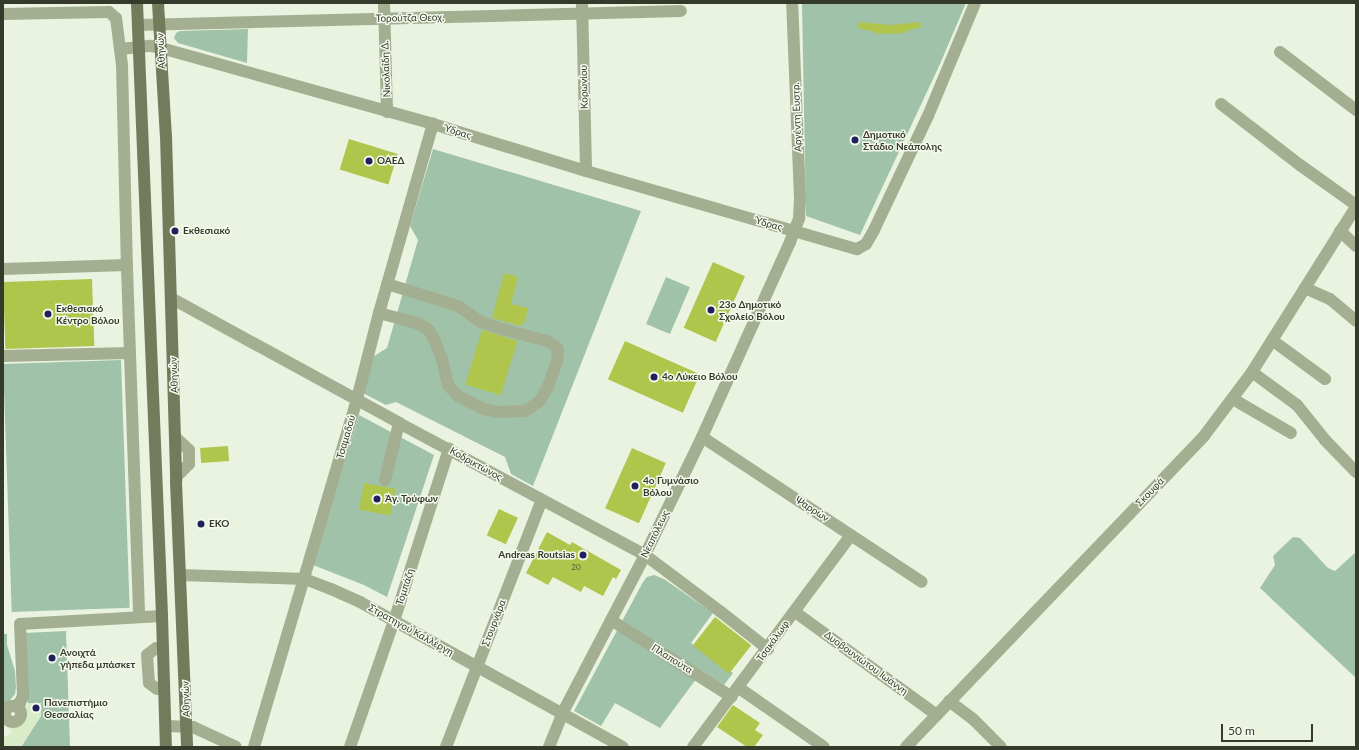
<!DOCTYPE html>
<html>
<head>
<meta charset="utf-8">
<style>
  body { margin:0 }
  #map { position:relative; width:1359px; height:750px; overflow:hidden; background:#eaf3e0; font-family:Lato,sans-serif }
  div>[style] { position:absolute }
  .green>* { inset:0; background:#a0c2a9; transform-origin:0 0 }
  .plaza>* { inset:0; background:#d9ebc7 }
  .building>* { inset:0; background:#afc54c; transform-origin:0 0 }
  .minor>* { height:12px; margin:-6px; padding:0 6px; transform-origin:6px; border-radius:6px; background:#a4af92 }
  .minor>.ring { margin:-6px; padding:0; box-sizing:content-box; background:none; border:12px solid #a4af92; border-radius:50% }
  .major>* { height:12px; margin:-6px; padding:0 6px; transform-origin:6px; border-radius:6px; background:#737b5c }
  .dots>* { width:11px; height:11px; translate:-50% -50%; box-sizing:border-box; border:2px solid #f4faed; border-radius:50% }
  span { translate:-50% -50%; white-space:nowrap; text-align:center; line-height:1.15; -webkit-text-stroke:3px #f4faed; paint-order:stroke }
  .number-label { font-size:8px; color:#545d33 }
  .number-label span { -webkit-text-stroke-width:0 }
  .street-label { font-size:10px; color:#363a2b }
  .poi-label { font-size:10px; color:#363a2b; font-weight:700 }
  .left { translate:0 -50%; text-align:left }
  .right { translate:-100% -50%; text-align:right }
  .frame { position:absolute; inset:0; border:4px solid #363a2b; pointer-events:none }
  .scale { position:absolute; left:1221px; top:724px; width:92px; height:18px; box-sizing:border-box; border:2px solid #363a2b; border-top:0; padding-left:5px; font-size:12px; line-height:14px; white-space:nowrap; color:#363a2b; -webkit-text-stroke:3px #f4faed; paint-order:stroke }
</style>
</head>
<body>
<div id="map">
  <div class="green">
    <i style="clip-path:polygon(802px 3px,966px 3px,940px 64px,860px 235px,806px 216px)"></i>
    <i style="clip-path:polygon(248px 29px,247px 63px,178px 43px,174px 38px,176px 33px,180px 31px)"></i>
    <i style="clip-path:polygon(433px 149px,641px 211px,533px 486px,511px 474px,505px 457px,396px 402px,386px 405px,361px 392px,371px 358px,387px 348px,418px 240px,410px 226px)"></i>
    <i style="left:666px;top:277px;width:26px;height:51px;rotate:23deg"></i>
    <i style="left:121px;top:360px;width:248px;height:118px;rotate:88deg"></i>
    <i style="clip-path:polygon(359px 415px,434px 455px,387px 597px,364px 585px,313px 565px)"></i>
    <i style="clip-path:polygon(1293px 537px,1300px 538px,1328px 568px,1335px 571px,1356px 552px,1356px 678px,1260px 588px,1275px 565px,1273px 556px)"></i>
    <i style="clip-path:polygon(654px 575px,664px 579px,713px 613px,691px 643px,733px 673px,724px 685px,702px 671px,660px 728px,615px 703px,601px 726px,574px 711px,643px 582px,647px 577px)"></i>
    <i style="clip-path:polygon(66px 631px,70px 747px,21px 747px,41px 716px,41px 703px,28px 703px,26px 697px,24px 633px)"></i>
    <i style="clip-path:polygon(3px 634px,7px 634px,7px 645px,15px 671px,16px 687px,15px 694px,3px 709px)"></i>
  </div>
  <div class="plaza">
    <i style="clip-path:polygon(28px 703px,41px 703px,41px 716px,20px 747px,3px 747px,3px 738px,12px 733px,8px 725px,14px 726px,21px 722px)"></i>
  </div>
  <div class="building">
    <i style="clip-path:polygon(859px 22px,890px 25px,920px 22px,921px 27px,906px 31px,906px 33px,875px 34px,875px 32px,858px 28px)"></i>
    <i style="left:349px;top:139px;width:51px;height:32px;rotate:17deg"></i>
    <i style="left:713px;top:262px;width:35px;height:72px;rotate:24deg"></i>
    <i style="clip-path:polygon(504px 273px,518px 277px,511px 304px,528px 308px,524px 324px,521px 323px,521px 326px,492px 318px)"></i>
    <i style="left:92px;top:279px;width:67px;height:89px;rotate:88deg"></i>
    <i style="left:482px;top:330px;width:37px;height:57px;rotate:17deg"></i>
    <i style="left:625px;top:341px;width:82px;height:42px;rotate:24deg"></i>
    <i style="left:228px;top:446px;width:15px;height:28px;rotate:86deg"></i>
    <i style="left:632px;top:448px;width:37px;height:66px;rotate:24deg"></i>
    <i style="left:364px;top:483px;width:32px;height:27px;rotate:11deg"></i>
    <i style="left:499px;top:509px;width:21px;height:29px;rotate:25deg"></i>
    <i style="clip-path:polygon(547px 532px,570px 545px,572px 542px,621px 570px,616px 579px,613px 577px,603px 596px,584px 586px,581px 592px,553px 577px,548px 585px,526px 573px)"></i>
    <i style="left:715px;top:617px;width:46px;height:36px;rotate:38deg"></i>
    <i style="clip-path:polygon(733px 705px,760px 723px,755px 730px,763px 735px,754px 747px,747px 747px,717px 727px)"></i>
  </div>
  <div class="minor">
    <i style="left:384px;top:3px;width:109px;rotate:88.4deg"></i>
    <i style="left:582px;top:3px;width:168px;rotate:88.6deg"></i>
    <i style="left:3px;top:14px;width:106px;rotate:-1.1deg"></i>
    <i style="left:109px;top:12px;width:9px;rotate:41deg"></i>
    <i style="left:116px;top:18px;width:47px;rotate:82.7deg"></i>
    <i style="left:122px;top:65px;width:203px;rotate:88.6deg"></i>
    <i style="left:127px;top:268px;width:349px;rotate:88deg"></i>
    <i style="left:138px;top:25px;width:543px;rotate:-1.48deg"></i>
    <i style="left:120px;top:49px;width:31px;rotate:-6deg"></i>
    <i style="left:151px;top:46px;width:10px;rotate:11deg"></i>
    <i style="left:161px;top:48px;width:282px;rotate:15.6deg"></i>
    <i style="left:433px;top:124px;width:160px;rotate:17.1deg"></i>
    <i style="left:586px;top:171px;width:282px;rotate:16.1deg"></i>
    <i style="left:857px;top:249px;width:10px;rotate:-29deg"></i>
    <i style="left:866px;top:244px;width:16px;rotate:-60deg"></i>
    <i style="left:874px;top:230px;width:126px;rotate:-64.7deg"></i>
    <i style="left:928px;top:116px;width:122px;rotate:-67.4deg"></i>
    <i style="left:1280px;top:52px;width:96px;rotate:37.3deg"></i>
    <i style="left:1221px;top:104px;width:100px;rotate:37.7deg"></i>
    <i style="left:1300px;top:165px;width:69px;rotate:35.5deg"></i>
    <i style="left:1340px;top:231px;width:22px;rotate:43deg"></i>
    <i style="left:3px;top:269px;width:124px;rotate:-1.8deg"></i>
    <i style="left:387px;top:284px;width:74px;rotate:17.2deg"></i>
    <i style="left:458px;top:306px;width:28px;rotate:35deg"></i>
    <i style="left:481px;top:322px;width:16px;rotate:18deg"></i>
    <i style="left:1305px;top:288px;width:27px;rotate:24deg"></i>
    <i style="left:1330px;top:299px;width:34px;rotate:40deg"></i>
    <i style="left:171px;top:298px;width:260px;rotate:28.7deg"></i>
    <i style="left:399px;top:423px;width:279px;rotate:28.2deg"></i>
    <i style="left:645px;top:555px;width:95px;rotate:36.9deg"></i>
    <i style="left:721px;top:612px;width:60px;rotate:38.2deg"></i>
    <i style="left:379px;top:313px;width:39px;rotate:15deg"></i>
    <i style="left:417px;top:323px;width:14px;rotate:30deg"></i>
    <i style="left:429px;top:330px;width:10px;rotate:61deg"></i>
    <i style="left:434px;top:339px;width:22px;rotate:68deg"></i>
    <i style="left:442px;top:359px;width:27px;rotate:77deg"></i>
    <i style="left:448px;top:385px;width:15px;rotate:48deg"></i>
    <i style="left:458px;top:396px;width:28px;rotate:27deg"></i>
    <i style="left:483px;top:409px;width:14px;rotate:12deg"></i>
    <i style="left:497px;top:412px;width:28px;rotate:-2deg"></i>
    <i style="left:525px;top:411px;width:17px;rotate:-33deg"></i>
    <i style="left:539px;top:402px;width:17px;rotate:-59deg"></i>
    <i style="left:548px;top:387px;width:28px;rotate:-71deg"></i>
    <i style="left:557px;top:361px;width:12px;rotate:-85deg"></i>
    <i style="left:558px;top:349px;width:4px;rotate:-135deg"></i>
    <i style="left:555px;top:346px;width:9px;rotate:-148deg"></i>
    <i style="left:547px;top:341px;width:47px;rotate:-165.1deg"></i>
    <i style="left:1272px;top:340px;width:66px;rotate:36.3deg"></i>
    <i style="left:3px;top:356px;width:127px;rotate:-1.4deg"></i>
    <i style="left:1252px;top:372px;width:56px;rotate:36.3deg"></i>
    <i style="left:1297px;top:405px;width:45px;rotate:51.3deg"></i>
    <i style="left:1325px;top:440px;width:45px;rotate:45.9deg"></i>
    <i style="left:1233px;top:399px;width:67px;rotate:30.4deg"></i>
    <i style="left:175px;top:437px;width:19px;rotate:43deg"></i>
    <i style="left:189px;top:450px;width:14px;rotate:90deg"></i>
    <i style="left:189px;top:464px;width:18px;rotate:135deg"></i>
    <i style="left:702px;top:437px;width:263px;rotate:33.4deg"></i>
    <i style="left:385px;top:480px;width:59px;rotate:-76.2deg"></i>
    <i style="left:180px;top:575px;width:125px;rotate:1.8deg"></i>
    <i style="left:305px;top:579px;width:28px;rotate:21deg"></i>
    <i style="left:331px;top:589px;width:32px;rotate:24deg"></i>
    <i style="left:360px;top:602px;width:300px;rotate:28.9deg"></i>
    <i style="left:795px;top:612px;width:175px;rotate:36deg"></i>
    <i style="left:611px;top:620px;width:143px;rotate:32.5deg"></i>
    <i style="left:156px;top:648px;width:11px;rotate:142deg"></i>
    <i style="left:147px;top:655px;width:28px;rotate:86deg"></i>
    <i style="left:149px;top:683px;width:10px;rotate:37deg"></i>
    <i style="left:739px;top:688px;width:103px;rotate:34.8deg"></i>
    <i style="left:949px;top:701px;width:31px;rotate:37deg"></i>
    <i style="left:974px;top:720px;width:38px;rotate:45deg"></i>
    <i class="ring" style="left:5px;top:706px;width:4px;height:4px"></i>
    <i style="left:14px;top:706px;width:7px;rotate:-27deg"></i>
    <i style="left:20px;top:703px;width:9px;rotate:-69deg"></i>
    <i style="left:23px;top:695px;width:71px;rotate:-92.4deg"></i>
    <i style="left:20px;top:624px;width:142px;rotate:-3.2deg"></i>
    <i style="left:166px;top:726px;width:27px;rotate:2deg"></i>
    <i style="left:193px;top:727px;width:47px;rotate:24.9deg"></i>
    <i style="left:254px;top:747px;width:363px;rotate:-73.5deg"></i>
    <i style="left:357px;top:399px;width:89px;rotate:-75.7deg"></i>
    <i style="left:379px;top:313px;width:197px;rotate:-74.1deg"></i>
    <i style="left:350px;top:747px;width:133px;rotate:-70.8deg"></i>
    <i style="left:394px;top:621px;width:181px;rotate:-72.3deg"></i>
    <i style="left:446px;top:747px;width:265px;rotate:-68.8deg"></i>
    <i style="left:549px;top:747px;width:38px;rotate:-68deg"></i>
    <i style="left:563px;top:712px;width:177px;rotate:-62.4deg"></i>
    <i style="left:645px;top:555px;width:131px;rotate:-64.2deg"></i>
    <i style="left:702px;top:437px;width:214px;rotate:-65.7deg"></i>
    <i style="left:790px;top:242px;width:26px;rotate:-69deg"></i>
    <i style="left:799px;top:218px;width:20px;rotate:-87deg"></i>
    <i style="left:800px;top:198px;width:195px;rotate:-92.3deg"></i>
    <i style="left:693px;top:747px;width:264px;rotate:-53.3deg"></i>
    <i style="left:906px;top:747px;width:431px;rotate:-46.2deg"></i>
    <i style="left:1204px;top:436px;width:80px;rotate:-53.1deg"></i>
    <i style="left:1252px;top:372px;width:195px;rotate:-57.8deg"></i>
  </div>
  <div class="major">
    <i style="left:137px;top:3px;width:614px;rotate:87.66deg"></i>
    <i style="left:162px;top:616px;width:131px;rotate:88.3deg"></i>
    <i style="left:158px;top:3px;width:133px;rotate:86.6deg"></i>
    <i style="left:166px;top:136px;width:346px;rotate:88.3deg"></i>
    <i style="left:176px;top:482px;width:265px;rotate:87.6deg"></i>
  </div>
  <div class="dots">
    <i style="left:855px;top:140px;background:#20205b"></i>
    <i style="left:369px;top:161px;background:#20205b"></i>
    <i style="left:175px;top:231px;background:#20205b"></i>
    <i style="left:711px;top:310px;background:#20205b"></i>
    <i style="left:48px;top:314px;background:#20205b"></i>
    <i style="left:654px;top:377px;background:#20205b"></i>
    <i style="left:635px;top:486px;background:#20205b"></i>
    <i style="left:377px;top:499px;background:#20205b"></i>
    <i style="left:201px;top:524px;background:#20205b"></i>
    <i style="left:583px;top:555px;background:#20205b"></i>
    <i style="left:52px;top:658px;background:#20205b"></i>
    <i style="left:36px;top:708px;background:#20205b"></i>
  </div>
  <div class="number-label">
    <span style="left:576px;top:568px">20</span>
  </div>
  <div class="street-label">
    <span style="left:410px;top:18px;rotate:-1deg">Τορούτζα Θεοχ.</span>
    <span style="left:161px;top:51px;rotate:-93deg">Αθηνών</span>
    <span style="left:386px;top:69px;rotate:-92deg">Νικολαΐδη Δ.</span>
    <span style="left:584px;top:87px;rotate:-91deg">Κορωνίου</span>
    <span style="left:797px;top:117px;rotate:-92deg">Αργέντη Ευστρ.</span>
    <span style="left:458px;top:132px;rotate:17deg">Ύδρας</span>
    <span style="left:769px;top:224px;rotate:16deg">Ύδρας</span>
    <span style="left:174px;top:375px;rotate:-92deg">Αθηνών</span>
    <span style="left:346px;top:437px;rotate:-74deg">Τσαμαδού</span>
    <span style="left:476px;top:464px;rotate:29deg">Κοδρικτώνος</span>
    <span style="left:1150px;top:492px;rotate:-46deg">Σκουφά</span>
    <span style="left:812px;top:509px;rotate:33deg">Ψαρρών</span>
    <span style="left:655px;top:534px;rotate:-64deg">Νεαπόλεως</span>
    <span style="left:405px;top:587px;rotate:-72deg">Τομπάζη</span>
    <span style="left:494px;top:623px;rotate:-69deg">Στουρνάρα</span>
    <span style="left:411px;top:630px;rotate:29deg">Στρατηγού Καλλέργη</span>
    <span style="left:773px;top:641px;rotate:-54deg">Τσακάλωφ</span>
    <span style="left:672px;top:659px;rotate:32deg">Πλαπούτα</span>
    <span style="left:866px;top:663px;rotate:36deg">Δυοβουνιώτου Ιωάννη</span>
    <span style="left:186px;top:699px;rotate:-92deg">Αθηνών</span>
  </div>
  <div class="poi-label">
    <span class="left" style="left:863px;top:140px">Δημοτικό<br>Στάδιο Νεάπολης</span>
    <span class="left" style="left:377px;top:161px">ΟΑΕΔ</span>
    <span class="left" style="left:183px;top:231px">Εκθεσιακό</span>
    <span class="left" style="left:719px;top:310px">23ο Δημοτικό<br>Σχολείο Βόλου</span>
    <span class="left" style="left:56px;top:314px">Εκθεσιακό<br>Κέντρο Βόλου</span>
    <span class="left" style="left:662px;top:377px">4ο Λύκειο Βόλου</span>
    <span class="left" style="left:643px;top:486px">4ο Γυμνάσιο<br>Βόλου</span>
    <span class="left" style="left:385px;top:499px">Άγ. Τρύφων</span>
    <span class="left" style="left:209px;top:524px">EKO</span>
    <span class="right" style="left:575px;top:555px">Andreas Routsias</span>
    <span class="left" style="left:60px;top:658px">Ανοιχτά<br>γήπεδα μπάσκετ</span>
    <span class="left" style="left:44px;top:708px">Πανεπιστήμιο<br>Θεσσαλίας</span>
  </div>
  <div class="frame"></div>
  <div class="scale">50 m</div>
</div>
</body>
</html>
